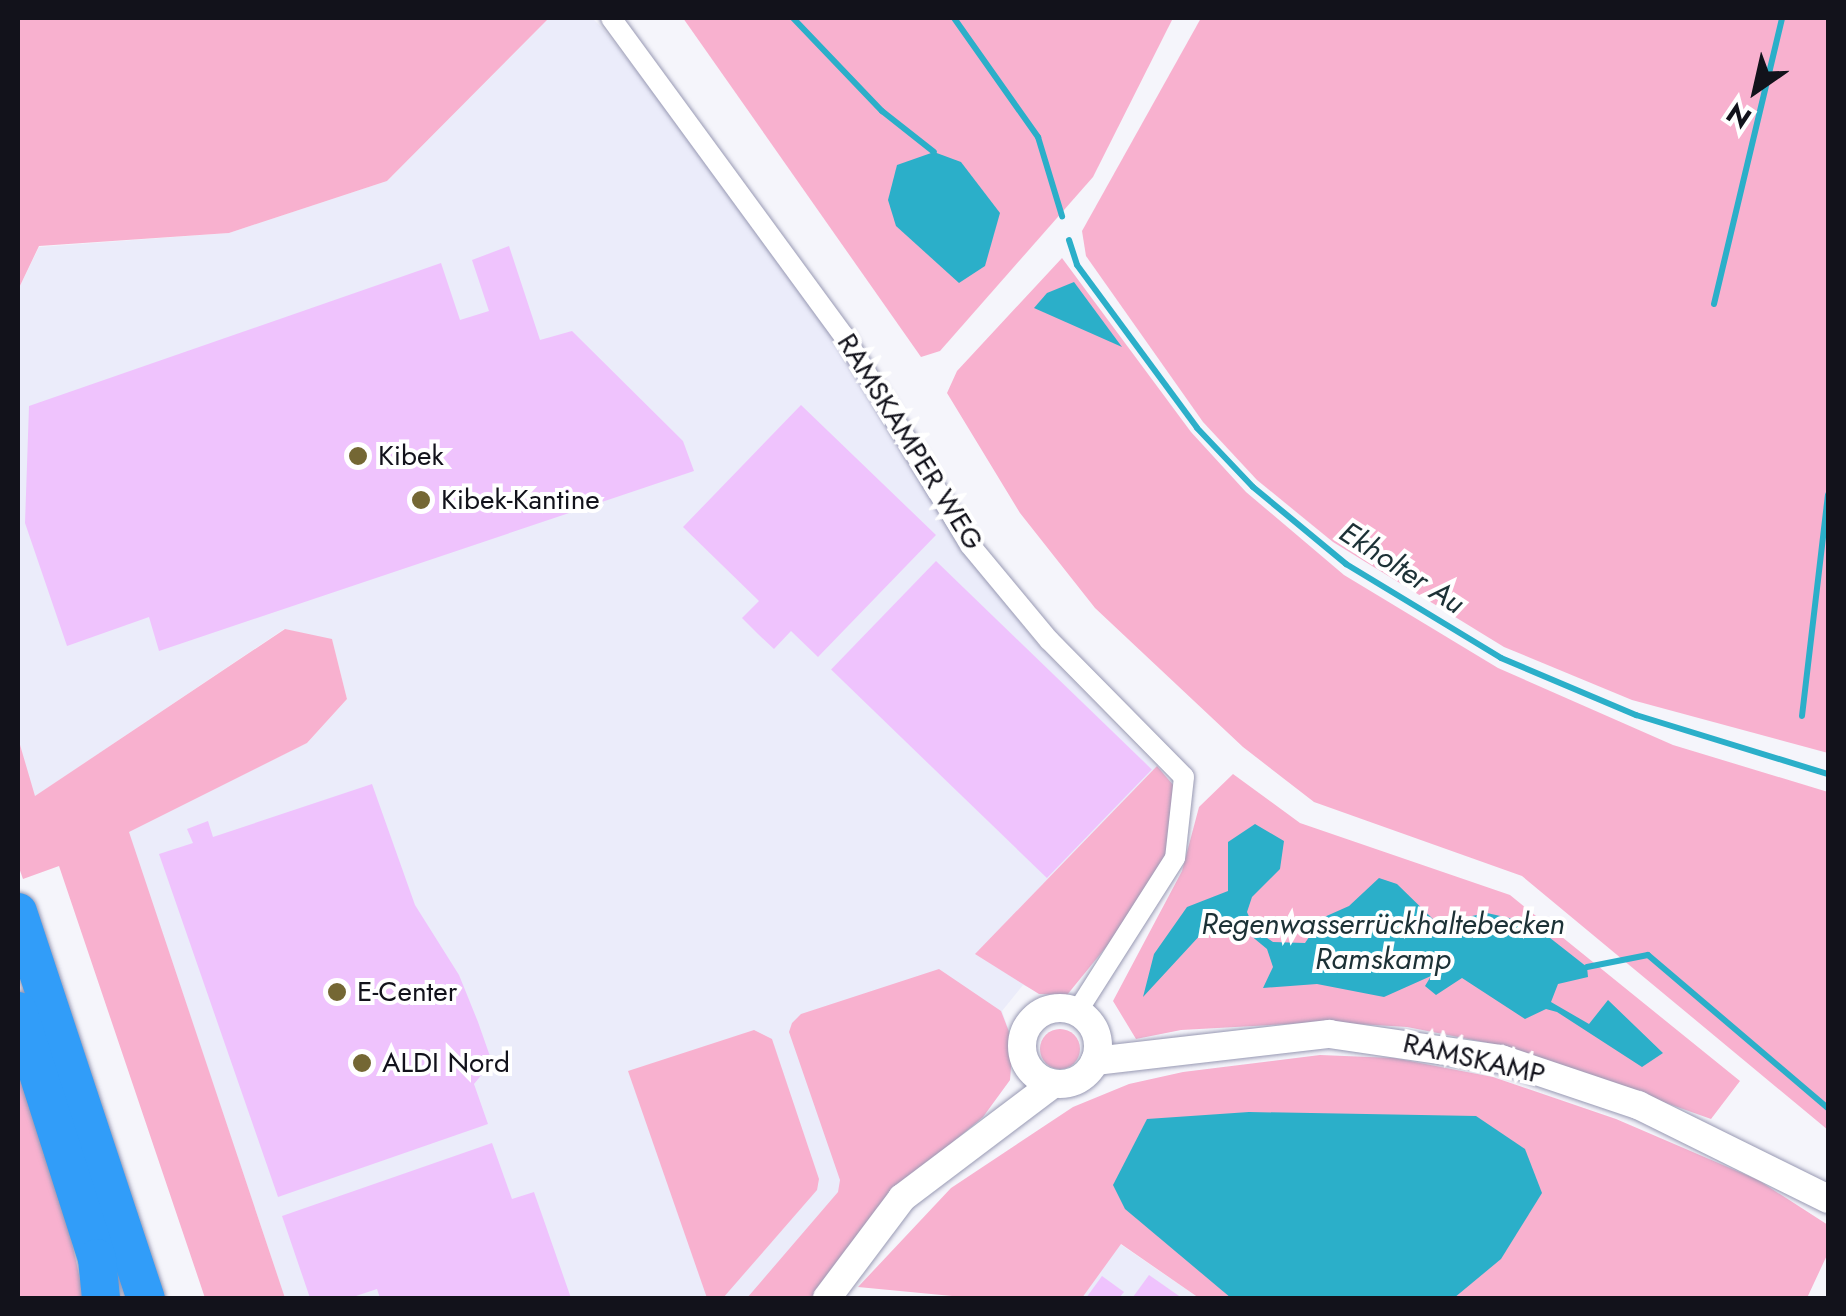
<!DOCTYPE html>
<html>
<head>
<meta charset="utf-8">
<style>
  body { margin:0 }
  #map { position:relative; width:1846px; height:1316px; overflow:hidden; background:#f5f5fb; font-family:Jost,sans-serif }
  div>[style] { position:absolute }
  .built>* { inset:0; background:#ebecfa }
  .green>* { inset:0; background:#f8b1cf }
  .round { border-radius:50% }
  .water>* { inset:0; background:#2bafc9 }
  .stream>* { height:6px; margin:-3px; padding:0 3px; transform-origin:3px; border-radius:3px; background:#2bafc9 }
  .building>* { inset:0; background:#efc3fd; transform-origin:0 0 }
  .roads { filter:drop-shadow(0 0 2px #9899b3) drop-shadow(0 0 2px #9899b3) }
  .street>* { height:20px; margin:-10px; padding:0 10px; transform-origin:10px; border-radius:10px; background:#fff }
  .secondary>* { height:28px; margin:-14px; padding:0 14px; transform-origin:14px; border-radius:14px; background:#fff }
  .secondary>.ring { margin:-14px; padding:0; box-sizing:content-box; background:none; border:28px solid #fff; border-radius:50% }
  .highway>* { height:38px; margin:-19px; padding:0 19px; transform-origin:19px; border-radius:19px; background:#319df9 }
  .dots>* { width:28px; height:28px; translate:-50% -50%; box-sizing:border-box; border:5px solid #fff; border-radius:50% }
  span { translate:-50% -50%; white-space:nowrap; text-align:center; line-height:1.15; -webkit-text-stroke:8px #fff; paint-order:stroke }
  .street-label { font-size:28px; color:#12121b }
  .poi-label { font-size:28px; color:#12121b }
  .left { translate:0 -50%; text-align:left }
  .water-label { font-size:30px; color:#1c3136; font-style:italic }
  .frame { position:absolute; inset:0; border:20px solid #12121b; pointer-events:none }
  .north { position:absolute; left:1706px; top:40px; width:100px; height:100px; -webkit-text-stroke:8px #fff; paint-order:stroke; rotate:214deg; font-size:28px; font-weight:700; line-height:40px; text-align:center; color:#12121b }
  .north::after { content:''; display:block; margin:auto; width:35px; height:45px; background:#12121b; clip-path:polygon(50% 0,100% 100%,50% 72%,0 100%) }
</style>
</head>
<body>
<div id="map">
  <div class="built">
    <i style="clip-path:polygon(549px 18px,592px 18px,604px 30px,722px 178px,829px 332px,964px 552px,1040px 647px,1174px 786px,1067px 995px,1053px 998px,1023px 985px,1002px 1011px,1013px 1042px,1010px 1080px,983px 1117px,899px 1187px,862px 1228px,814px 1298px,285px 1298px,128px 831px,307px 743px,347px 699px,332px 640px,284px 629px,34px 797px,18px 738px,18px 290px,39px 247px,229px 233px,387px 181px)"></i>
    <i style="clip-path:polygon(1120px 1244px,1199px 1298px,1082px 1298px)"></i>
  </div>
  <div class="green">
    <i style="clip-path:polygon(18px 18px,549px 18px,387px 181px,229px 233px,39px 246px,18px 290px)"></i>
    <i style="clip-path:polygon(683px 18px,1173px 18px,1093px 177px,940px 351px,921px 357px)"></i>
    <i style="clip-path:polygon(1201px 18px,1828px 18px,1828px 753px,1632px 700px,1504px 647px,1333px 542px,1257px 480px,1203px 422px,1086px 256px,1082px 231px)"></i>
    <i style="clip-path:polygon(1062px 258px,1191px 432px,1246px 492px,1344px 575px,1498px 668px,1673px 745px,1828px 792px,1828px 1130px,1522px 876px,1314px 802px,1243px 747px,1095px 608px,1020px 513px,947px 393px,957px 371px)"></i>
    <i style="clip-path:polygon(285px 629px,332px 639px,347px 699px,307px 743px,129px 832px,285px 1298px,205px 1298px,59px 866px,23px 879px,18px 865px,18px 738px,35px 796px)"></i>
    <i style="clip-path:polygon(1157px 766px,1174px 786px,1166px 854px,1137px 909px,1067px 995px,1039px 994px,975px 954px)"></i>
    <i style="clip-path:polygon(1233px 774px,1300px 823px,1510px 895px,1740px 1081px,1711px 1119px,1509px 1047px,1407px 1027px,1325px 1022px,1181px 1030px,1136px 1039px,1113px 1001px,1182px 871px,1199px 807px)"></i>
    <i style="clip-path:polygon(939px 969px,1001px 1011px,1013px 1042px,1010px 1080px,983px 1117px,899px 1187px,862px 1228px,814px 1298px,747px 1298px,838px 1192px,840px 1180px,789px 1032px,792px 1023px,801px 1014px)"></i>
    <i class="round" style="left:1040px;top:1029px;width:40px;height:40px"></i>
    <i style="clip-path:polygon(754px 1030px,772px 1039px,819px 1179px,817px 1190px,723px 1298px,707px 1298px,628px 1071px)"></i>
    <i style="clip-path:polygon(18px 1040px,71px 1238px,84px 1298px,18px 1298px)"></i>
    <i style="clip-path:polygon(1320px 1055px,1394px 1058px,1493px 1077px,1616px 1119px,1758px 1180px,1828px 1225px,1828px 1253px,1807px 1298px,1199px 1298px,1121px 1244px,1082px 1298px,973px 1298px,858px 1287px,951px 1188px,1073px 1107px,1129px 1084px,1183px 1072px)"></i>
  </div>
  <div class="water">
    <i style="clip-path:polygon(934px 152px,961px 162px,1000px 213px,985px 266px,959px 283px,896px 226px,888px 200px,897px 165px)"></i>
    <i style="clip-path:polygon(1074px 282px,1122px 347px,1034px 308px,1047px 293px)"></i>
    <i style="clip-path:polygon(1255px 824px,1284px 841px,1280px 869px,1252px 897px,1247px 912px,1255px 930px,1273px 942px,1305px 943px,1322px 918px,1349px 906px,1379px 878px,1397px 884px,1437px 923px,1487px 913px,1531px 923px,1587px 967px,1588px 977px,1558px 984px,1551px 1002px,1589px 1024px,1608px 1000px,1663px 1053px,1642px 1067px,1557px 1012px,1546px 1009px,1525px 1019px,1462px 978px,1436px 995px,1425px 986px,1431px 976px,1384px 997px,1317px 984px,1263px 988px,1273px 967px,1267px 949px,1232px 920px,1203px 932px,1143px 997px,1154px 954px,1187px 907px,1228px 891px,1228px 842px)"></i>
    <i style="clip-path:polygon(1249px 1112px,1476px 1116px,1525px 1149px,1542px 1193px,1501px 1259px,1454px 1298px,1231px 1298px,1125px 1209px,1113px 1185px,1147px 1119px)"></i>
  </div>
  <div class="stream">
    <i style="left:793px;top:18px;width:129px;rotate:46.3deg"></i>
    <i style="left:882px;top:111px;width:66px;rotate:38.3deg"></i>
    <i style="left:954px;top:18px;width:146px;rotate:54.8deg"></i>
    <i style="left:1038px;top:137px;width:83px;rotate:73.1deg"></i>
    <i style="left:1069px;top:240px;width:26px;rotate:72deg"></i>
    <i style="left:1077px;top:265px;width:202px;rotate:53.6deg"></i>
    <i style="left:1197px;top:428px;width:81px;rotate:46.5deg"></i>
    <i style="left:1253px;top:487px;width:121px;rotate:39.6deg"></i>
    <i style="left:1346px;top:564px;width:181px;rotate:31.2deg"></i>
    <i style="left:1501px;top:658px;width:147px;rotate:22.9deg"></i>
    <i style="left:1636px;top:715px;width:201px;rotate:17.1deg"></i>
    <i style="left:1714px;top:304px;width:294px;rotate:-76.6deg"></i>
    <i style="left:1802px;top:716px;width:223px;rotate:-83.3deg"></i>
    <i style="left:1587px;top:967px;width:62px;rotate:-11.1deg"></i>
    <i style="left:1648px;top:955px;width:236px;rotate:40.4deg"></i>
  </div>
  <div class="building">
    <i style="clip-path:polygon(509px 246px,540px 340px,572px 331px,683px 441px,694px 471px,159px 651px,149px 617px,67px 646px,25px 523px,29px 406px,441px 263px,460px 320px,489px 311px,472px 260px)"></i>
    <i style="clip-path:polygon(801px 405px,936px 535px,818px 657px,791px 631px,774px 649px,758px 634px,742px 618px,759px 601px,683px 527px)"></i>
    <i style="left:936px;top:561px;width:300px;height:151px;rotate:44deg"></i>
    <i style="clip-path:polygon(372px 784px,415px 905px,459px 975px,478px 1022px,492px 1062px,474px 1084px,488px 1124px,278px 1197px,159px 854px,193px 843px,187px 829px,208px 821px,213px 837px)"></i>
    <i style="clip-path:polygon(492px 1143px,512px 1199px,534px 1192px,571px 1298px,380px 1298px,377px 1289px,350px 1298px,310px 1298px,282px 1216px)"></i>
    <i style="clip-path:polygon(1149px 1275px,1182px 1298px,1133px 1297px)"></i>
    <i style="clip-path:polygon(1102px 1276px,1124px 1292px,1119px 1298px,1086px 1298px)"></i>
  </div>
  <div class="roads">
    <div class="street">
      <i style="left:611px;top:18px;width:394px;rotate:53.8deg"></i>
      <i style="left:844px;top:336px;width:244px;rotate:58.9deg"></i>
      <i style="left:970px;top:545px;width:124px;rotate:50.3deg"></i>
      <i style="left:1049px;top:640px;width:192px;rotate:45.4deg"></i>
      <i style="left:1184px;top:777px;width:81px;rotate:96.3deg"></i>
      <i style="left:1175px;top:858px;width:183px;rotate:122.5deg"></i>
    </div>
    <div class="secondary">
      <i class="ring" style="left:1022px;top:1008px;width:48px;height:48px"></i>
      <i style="left:1095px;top:1061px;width:236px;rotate:-6.6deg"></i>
      <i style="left:1329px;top:1034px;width:174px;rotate:8.3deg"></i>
      <i style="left:1501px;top:1059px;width:145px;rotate:18.6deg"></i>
      <i style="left:1638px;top:1105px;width:212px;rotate:26.3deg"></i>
      <i style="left:827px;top:1298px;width:125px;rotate:-53.1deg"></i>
      <i style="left:902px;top:1198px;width:189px;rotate:-37.1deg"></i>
    </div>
    <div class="highway">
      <i style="left:18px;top:912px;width:407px;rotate:71.7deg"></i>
      <i style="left:18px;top:1011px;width:259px;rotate:72.3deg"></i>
      <i style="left:97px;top:1258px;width:40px;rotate:84.3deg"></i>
    </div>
  </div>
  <div class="dots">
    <i style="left:358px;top:456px;background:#746734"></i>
    <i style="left:421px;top:500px;background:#746734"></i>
    <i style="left:337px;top:992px;background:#746734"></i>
    <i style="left:362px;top:1063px;background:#746734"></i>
  </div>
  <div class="street-label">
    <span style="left:910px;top:442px;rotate:58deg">RAMSKAMPER WEG</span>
    <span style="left:1474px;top:1059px;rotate:13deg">RAMSKAMP</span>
  </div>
  <div class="poi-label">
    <span class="left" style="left:378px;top:456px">Kibek</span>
    <span class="left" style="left:441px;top:500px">Kibek-Kantine</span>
    <span class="left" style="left:357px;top:992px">E-Center</span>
    <span class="left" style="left:382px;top:1063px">ALDI Nord</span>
  </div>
  <div class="water-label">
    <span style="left:1402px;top:568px;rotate:33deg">Ekholter Au</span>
    <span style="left:1383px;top:941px">Regenwasserrückhaltebecken<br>Ramskamp</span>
  </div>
  <div class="frame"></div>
  <div class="north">N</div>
</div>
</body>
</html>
